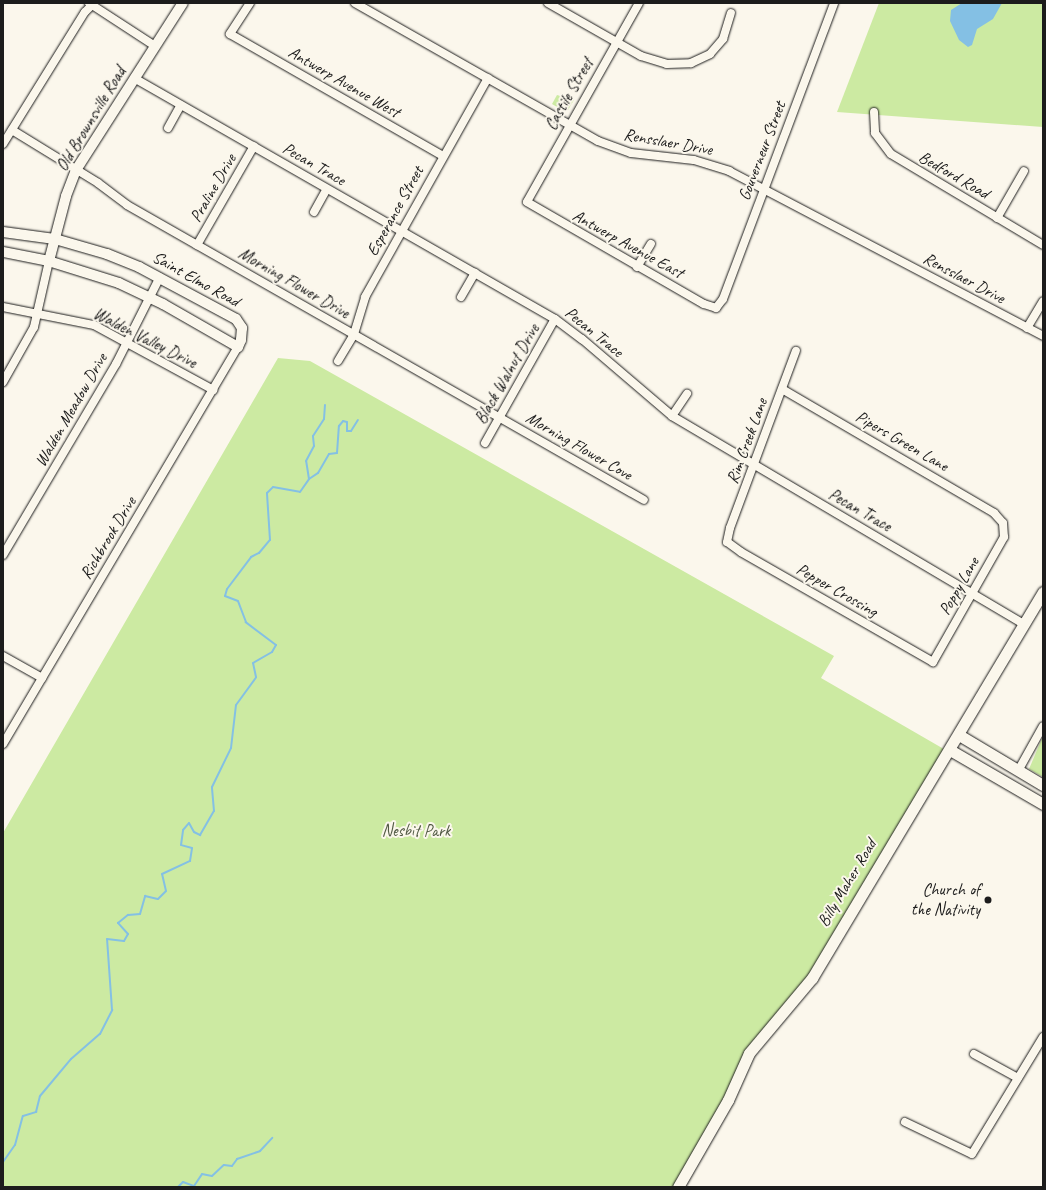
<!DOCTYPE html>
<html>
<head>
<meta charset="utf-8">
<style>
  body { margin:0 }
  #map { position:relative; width:1046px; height:1190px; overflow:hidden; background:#fbf7ec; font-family:Caveat,sans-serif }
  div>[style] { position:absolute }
  .green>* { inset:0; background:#cceaa2 }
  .water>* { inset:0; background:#84c0e4 }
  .stream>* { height:2px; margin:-1px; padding:0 1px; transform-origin:1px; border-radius:1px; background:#84c0e4 }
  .roads { filter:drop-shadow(0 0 1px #1c1c1c) drop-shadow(0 0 1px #1c1c1c) }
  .minor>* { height:8px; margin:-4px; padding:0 4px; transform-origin:4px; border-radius:4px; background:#fbf7ec }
  .tertiary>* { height:10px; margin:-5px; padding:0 5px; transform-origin:5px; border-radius:5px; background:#fbf7ec }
  .secondary>* { height:11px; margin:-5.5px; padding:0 5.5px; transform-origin:5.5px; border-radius:5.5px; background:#fbf7ec }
  .dots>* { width:11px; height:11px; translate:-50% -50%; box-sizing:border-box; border:2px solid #fbf7ec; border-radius:50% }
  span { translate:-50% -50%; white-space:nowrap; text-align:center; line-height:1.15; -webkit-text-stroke:4px #fbf7ec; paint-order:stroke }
  .street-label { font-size:17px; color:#1c1c1c }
  .park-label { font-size:17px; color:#515a44 }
  .poi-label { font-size:17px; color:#1c1c1c }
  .right { translate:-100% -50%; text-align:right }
  .frame { position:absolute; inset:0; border:4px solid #1c1c1c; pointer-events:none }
</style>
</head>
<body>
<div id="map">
  <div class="green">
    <i style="clip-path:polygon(879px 3px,1043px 3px,1043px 127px,837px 112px)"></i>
    <i style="clip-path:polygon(557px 95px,574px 100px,568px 110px,564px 111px,552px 104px)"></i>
    <i style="clip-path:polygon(278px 358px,310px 361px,834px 656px,821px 678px,949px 752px,806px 985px,753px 1048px,682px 1187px,3px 1187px,3px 833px)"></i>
    <i style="clip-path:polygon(1043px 736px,1043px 777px,1029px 769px)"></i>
  </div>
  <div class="water">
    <i style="clip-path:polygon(962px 3px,1002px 3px,993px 19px,977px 29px,972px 45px,968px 47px,959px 40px,950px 21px,951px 10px)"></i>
  </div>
  <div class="stream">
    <i style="left:309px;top:479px;width:11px;rotate:-34deg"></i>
    <i style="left:318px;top:473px;width:22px;rotate:-60deg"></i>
    <i style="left:329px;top:454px;width:8px;rotate:-7deg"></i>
    <i style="left:337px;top:453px;width:27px;rotate:-86deg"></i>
    <i style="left:339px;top:426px;width:6px;rotate:-51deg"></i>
    <i style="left:343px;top:421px;width:4px;rotate:14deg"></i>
    <i style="left:347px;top:422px;width:9px;rotate:90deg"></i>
    <i style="left:347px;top:431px;width:4px"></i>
    <i style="left:351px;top:431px;width:13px;rotate:-58deg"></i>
    <i style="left:3px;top:1162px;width:21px;rotate:-55deg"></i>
    <i style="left:15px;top:1145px;width:30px;rotate:-75deg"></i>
    <i style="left:23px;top:1116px;width:14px;rotate:-17deg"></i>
    <i style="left:36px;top:1112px;width:16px;rotate:-76deg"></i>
    <i style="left:40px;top:1096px;width:48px;rotate:-50deg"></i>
    <i style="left:71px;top:1059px;width:38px;rotate:-41deg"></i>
    <i style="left:100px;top:1034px;width:27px;rotate:-63deg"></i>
    <i style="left:112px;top:1010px;width:71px;rotate:-94deg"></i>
    <i style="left:107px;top:939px;width:17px;rotate:7deg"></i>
    <i style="left:124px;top:941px;width:8px;rotate:-60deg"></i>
    <i style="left:128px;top:934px;width:15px;rotate:-132deg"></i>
    <i style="left:118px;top:923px;width:13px;rotate:-39deg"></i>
    <i style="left:128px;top:915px;width:12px;rotate:-5deg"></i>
    <i style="left:140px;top:914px;width:19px;rotate:-74deg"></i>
    <i style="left:145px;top:896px;width:13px;rotate:13deg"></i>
    <i style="left:158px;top:899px;width:11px;rotate:-45deg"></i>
    <i style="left:166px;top:891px;width:17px;rotate:-103deg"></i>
    <i style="left:162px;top:874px;width:31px;rotate:-25deg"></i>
    <i style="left:190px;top:861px;width:13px;rotate:-81deg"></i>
    <i style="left:192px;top:848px;width:11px;rotate:-165deg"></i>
    <i style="left:181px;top:845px;width:15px;rotate:-82deg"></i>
    <i style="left:183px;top:830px;width:9px;rotate:-49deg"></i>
    <i style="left:189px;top:823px;width:10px;rotate:61deg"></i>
    <i style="left:194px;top:832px;width:7px;rotate:27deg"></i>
    <i style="left:200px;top:835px;width:28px;rotate:-60deg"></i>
    <i style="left:214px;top:811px;width:24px;rotate:-95deg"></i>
    <i style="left:212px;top:787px;width:43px;rotate:-64deg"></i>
    <i style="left:231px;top:748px;width:43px;rotate:-83.4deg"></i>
    <i style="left:236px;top:705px;width:34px;rotate:-54deg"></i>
    <i style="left:256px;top:677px;width:14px;rotate:-102deg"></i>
    <i style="left:253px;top:663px;width:22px;rotate:-30deg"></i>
    <i style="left:272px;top:652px;width:8px;rotate:-60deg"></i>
    <i style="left:276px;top:645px;width:38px;rotate:-143deg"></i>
    <i style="left:246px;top:622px;width:22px;rotate:-111deg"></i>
    <i style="left:238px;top:601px;width:14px;rotate:-159deg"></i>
    <i style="left:225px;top:596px;width:7px;rotate:-74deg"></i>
    <i style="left:227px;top:589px;width:40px;rotate:-53deg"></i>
    <i style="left:251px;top:557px;width:9px;rotate:-27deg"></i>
    <i style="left:259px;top:553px;width:17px;rotate:-50deg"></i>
    <i style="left:270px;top:540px;width:47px;rotate:-93.7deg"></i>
    <i style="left:267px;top:493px;width:8px;rotate:-45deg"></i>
    <i style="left:273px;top:487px;width:27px;rotate:10deg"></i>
    <i style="left:300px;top:492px;width:16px;rotate:-55deg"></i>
    <i style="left:309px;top:479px;width:18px;rotate:-99deg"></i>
    <i style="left:306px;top:461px;width:17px;rotate:-62deg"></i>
    <i style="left:314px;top:446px;width:10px;rotate:-96deg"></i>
    <i style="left:313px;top:436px;width:20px;rotate:-57deg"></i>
    <i style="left:324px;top:419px;width:14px;rotate:-86deg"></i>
    <i style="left:178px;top:1187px;width:7px;rotate:-45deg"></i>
    <i style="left:183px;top:1182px;width:12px;rotate:20deg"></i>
    <i style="left:194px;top:1186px;width:14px;rotate:-56deg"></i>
    <i style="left:202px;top:1174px;width:10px;rotate:11deg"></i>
    <i style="left:212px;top:1176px;width:16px;rotate:-43deg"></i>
    <i style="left:224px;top:1165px;width:8px;rotate:7deg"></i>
    <i style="left:232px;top:1166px;width:9px;rotate:-54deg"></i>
    <i style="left:237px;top:1159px;width:24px;rotate:-19deg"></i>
    <i style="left:260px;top:1151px;width:18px;rotate:-47deg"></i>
  </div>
  <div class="roads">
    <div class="minor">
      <i style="left:89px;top:3px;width:79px;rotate:33.1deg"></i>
      <i style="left:250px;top:3px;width:37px;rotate:123deg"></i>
      <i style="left:230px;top:34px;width:245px;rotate:29.8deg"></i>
      <i style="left:355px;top:3px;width:279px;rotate:29.6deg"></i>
      <i style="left:598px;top:141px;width:35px;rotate:20deg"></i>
      <i style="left:631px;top:153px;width:63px;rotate:6.3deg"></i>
      <i style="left:694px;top:160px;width:37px;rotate:17deg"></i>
      <i style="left:729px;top:171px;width:355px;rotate:27.7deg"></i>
      <i style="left:548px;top:3px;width:107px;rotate:29.7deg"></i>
      <i style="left:641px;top:56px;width:27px;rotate:17deg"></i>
      <i style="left:667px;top:64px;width:24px;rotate:-2deg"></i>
      <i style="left:691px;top:63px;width:21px;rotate:-25deg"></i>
      <i style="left:710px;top:54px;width:20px;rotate:-49deg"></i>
      <i style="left:723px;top:39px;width:27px;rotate:-73deg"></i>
      <i style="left:639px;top:3px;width:228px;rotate:119.4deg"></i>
      <i style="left:527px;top:202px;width:204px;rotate:30deg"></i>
      <i style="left:704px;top:304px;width:13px;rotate:18deg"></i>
      <i style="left:716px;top:308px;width:11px;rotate:-52deg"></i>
      <i style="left:723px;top:299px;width:316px;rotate:-69.4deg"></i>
      <i style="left:134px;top:78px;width:485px;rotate:29.8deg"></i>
      <i style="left:555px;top:319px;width:34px;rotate:37deg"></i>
      <i style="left:582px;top:339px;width:118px;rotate:40.5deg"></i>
      <i style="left:672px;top:416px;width:409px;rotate:30.6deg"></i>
      <i style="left:874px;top:112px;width:21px;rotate:87deg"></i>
      <i style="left:875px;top:133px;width:26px;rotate:53deg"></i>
      <i style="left:891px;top:154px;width:177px;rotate:30.9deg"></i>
      <i style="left:168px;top:128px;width:26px;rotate:-61deg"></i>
      <i style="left:12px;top:130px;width:101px;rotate:31.6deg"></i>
      <i style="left:98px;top:183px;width:36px;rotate:37deg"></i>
      <i style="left:127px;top:205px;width:595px;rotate:29.71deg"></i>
      <i style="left:3px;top:144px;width:155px;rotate:-58.2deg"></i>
      <i style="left:85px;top:12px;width:10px;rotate:-45deg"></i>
      <i style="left:314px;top:212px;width:26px;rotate:-61deg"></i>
      <i style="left:997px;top:218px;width:54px;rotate:-60.1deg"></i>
      <i style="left:197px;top:245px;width:114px;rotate:-60.1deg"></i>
      <i style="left:637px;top:267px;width:27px;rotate:-59deg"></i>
      <i style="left:461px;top:297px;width:28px;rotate:-60deg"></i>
      <i style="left:3px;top:307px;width:93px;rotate:11.2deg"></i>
      <i style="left:94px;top:325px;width:136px;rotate:28.6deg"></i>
      <i style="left:1027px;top:328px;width:31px;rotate:-59deg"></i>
      <i style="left:338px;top:361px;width:31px;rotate:-59deg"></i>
      <i style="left:354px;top:334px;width:39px;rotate:-73deg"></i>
      <i style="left:365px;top:297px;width:251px;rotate:-60.7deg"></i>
      <i style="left:3px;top:382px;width:63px;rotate:-60.6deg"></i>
      <i style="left:34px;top:327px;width:68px;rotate:-77.2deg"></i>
      <i style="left:782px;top:389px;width:246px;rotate:30.3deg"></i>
      <i style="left:994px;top:513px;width:13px;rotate:48deg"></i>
      <i style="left:1003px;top:523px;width:14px;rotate:86deg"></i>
      <i style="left:1004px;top:537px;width:144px;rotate:119.6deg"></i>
      <i style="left:933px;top:662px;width:221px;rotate:-150.2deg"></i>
      <i style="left:741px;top:552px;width:17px;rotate:-144deg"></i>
      <i style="left:727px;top:542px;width:14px;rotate:-78deg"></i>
      <i style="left:730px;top:528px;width:189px;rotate:-69.6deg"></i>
      <i style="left:672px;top:416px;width:27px;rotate:-56deg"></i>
      <i style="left:485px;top:443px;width:142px;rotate:-60.6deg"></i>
      <i style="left:3px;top:555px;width:222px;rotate:-59.4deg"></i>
      <i style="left:116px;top:364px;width:97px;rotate:-63.2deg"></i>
      <i style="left:3px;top:656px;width:45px;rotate:29.4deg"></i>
      <i style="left:3px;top:744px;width:461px;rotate:-59.4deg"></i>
      <i style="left:1018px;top:771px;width:51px;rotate:-60.9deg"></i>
      <i style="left:974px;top:1054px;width:50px;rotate:28.6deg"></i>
      <i style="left:905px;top:1122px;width:74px;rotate:25.5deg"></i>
      <i style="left:972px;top:1154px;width:137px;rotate:-58.7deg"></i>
    </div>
    <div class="tertiary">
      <i style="left:3px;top:232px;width:52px;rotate:7.7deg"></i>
      <i style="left:55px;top:239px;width:54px;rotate:16.1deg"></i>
      <i style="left:107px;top:254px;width:35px;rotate:22deg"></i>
      <i style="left:139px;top:267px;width:110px;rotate:28.2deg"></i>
      <i style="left:236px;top:319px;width:11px;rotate:56deg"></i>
      <i style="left:242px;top:328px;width:12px;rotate:95deg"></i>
      <i style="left:241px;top:340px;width:8px;rotate:113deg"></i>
      <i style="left:238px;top:347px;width:86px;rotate:-150.2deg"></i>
      <i style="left:163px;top:304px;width:49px;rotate:-154.5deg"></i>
      <i style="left:119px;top:283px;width:73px;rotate:-162.6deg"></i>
      <i style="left:49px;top:261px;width:47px;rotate:-168.9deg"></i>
      <i style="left:49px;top:261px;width:67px;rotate:-75.3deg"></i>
      <i style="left:66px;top:196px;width:28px;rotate:-69deg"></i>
      <i style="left:76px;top:170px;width:198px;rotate:-57.4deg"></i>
    </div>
    <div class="secondary">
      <i style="left:959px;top:735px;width:98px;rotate:30.8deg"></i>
      <i style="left:950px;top:750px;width:108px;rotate:30.1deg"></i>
      <i style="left:678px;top:1187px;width:100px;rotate:-60.1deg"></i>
      <i style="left:728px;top:1100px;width:51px;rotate:-65.9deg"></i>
      <i style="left:749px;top:1053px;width:98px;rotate:-50deg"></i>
      <i style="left:812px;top:978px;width:450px;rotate:-59.1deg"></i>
    </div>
  </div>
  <div class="dots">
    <i style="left:988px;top:900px;background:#1c1c1c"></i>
  </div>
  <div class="street-label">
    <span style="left:344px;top:82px;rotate:30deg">Antwerp Avenue West</span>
    <span style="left:569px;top:94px;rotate:-60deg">Castile Street</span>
    <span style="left:91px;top:119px;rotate:-59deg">Old Brownsville Road</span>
    <span style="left:668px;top:142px;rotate:10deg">Rensslaer Drive</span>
    <span style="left:762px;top:151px;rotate:-69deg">Gouverneur Street</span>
    <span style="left:314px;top:164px;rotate:30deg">Pecan Trace</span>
    <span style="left:954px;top:175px;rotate:30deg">Bedford Road</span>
    <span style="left:213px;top:188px;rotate:-60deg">Praline Drive</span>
    <span style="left:395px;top:211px;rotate:-61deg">Esperance Street</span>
    <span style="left:628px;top:244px;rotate:29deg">Antwerp Avenue East</span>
    <span style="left:964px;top:278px;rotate:28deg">Rensslaer Drive</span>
    <span style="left:196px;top:279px;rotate:29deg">Saint Elmo Road</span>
    <span style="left:294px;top:283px;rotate:30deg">Morning Flower Drive</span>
    <span style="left:594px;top:332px;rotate:39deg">Pecan Trace</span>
    <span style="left:145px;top:338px;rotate:27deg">Walden Valley Drive</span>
    <span style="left:507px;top:374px;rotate:-60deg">Black Walnut Drive</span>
    <span style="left:71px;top:410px;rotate:-60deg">Walden Meadow Drive</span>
    <span style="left:747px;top:441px;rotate:-70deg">Rim Creek Lane</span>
    <span style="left:902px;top:441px;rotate:30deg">Pipers Green Lane</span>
    <span style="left:579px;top:446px;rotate:30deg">Morning Flower Cove</span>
    <span style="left:860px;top:510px;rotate:30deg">Pecan Trace</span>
    <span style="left:108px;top:538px;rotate:-59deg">Richbrook Drive</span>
    <span style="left:959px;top:586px;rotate:-60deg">Poppy Lane</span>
    <span style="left:837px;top:590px;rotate:30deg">Pepper Crossing</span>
    <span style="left:847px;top:883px;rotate:-59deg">Billy Maher Road</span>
  </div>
  <div class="park-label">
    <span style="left:416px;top:831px">Nesbit Park</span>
  </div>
  <div class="poi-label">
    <span class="right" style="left:980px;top:900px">Church of<br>the Nativity</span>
  </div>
  <div class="frame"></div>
</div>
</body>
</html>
